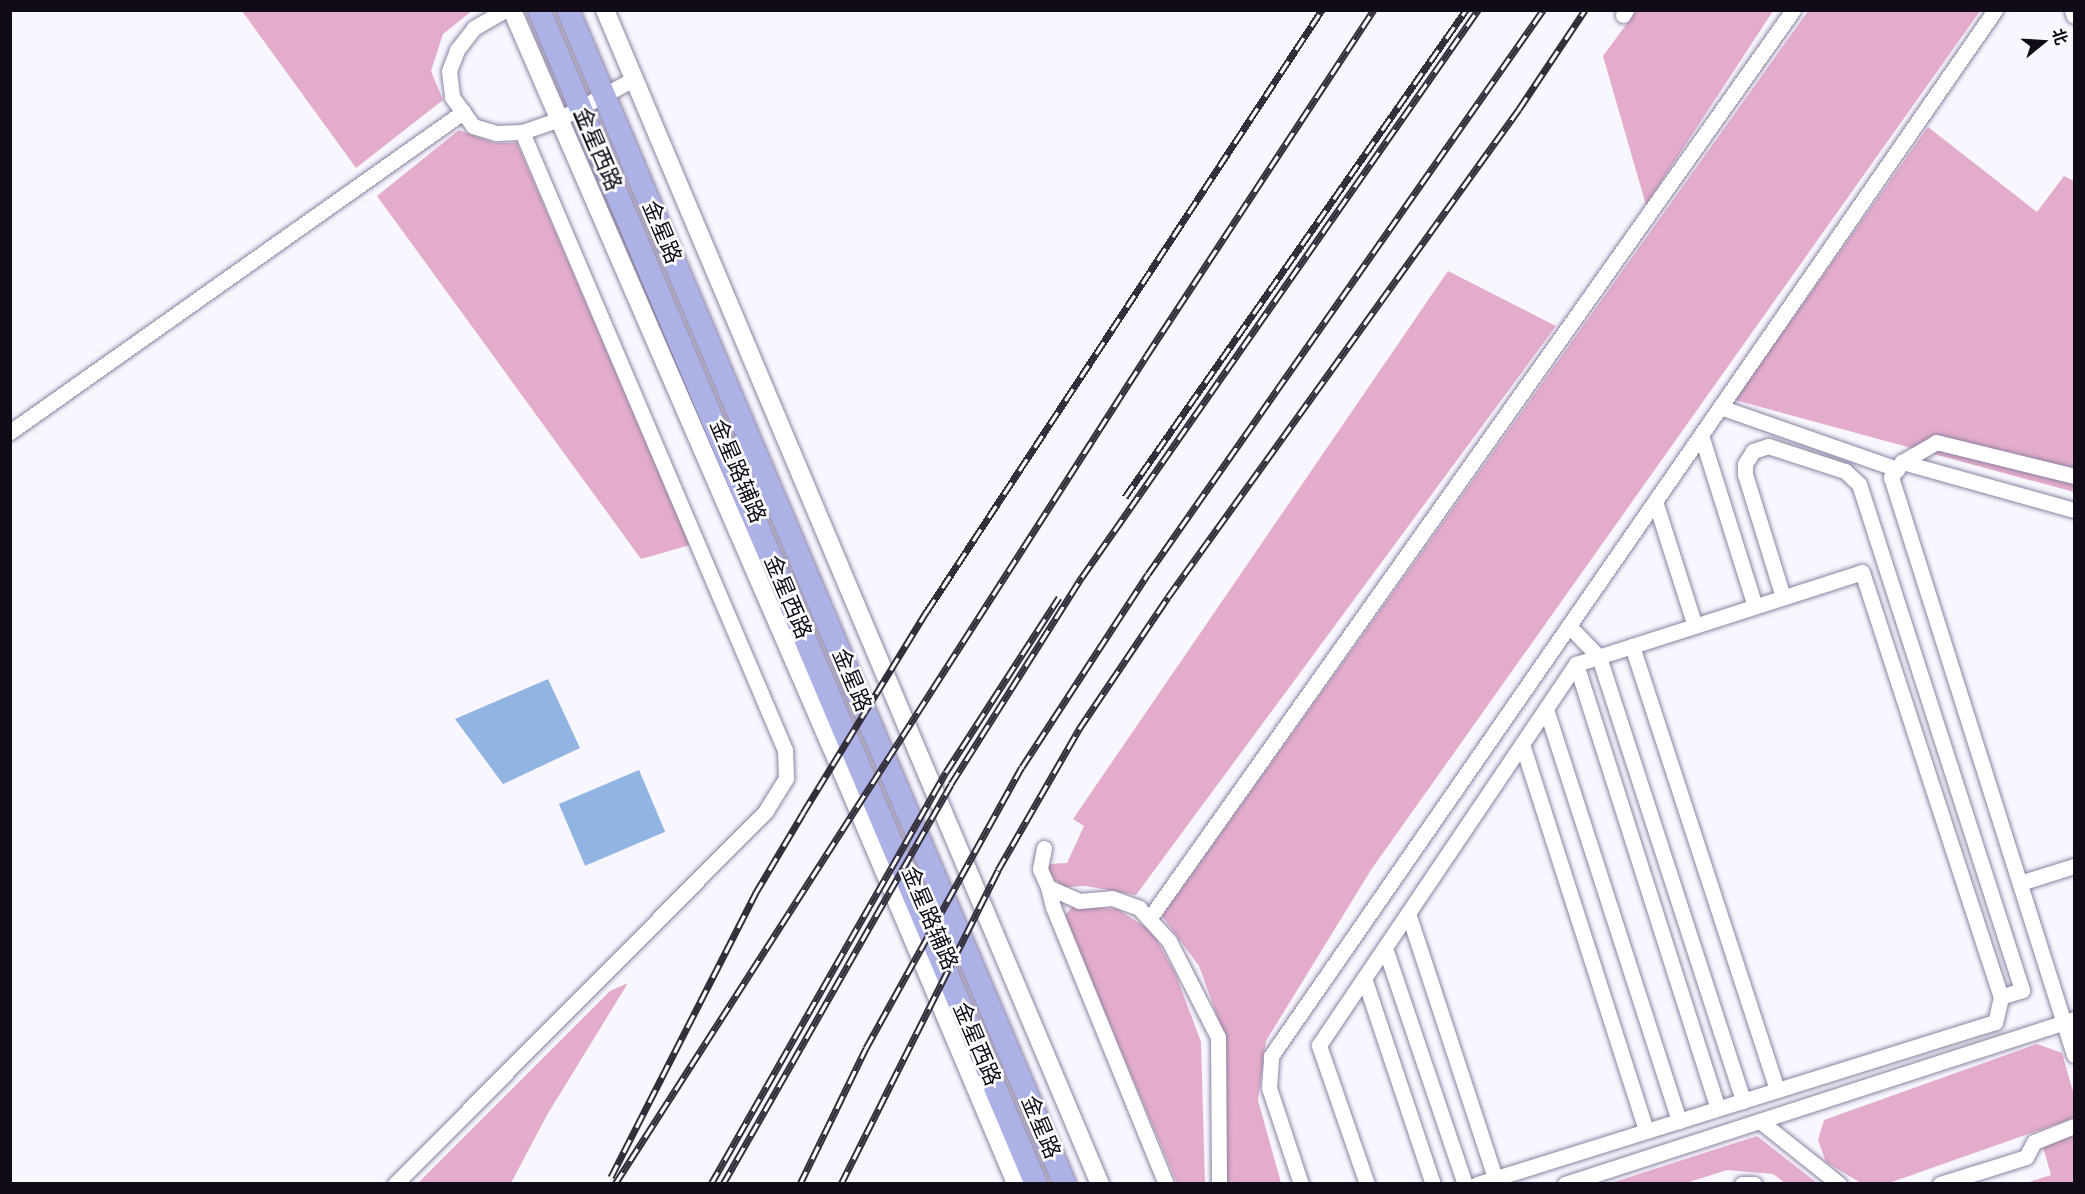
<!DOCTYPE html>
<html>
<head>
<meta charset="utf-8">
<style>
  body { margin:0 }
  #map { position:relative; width:2085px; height:1194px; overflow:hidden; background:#f8f6fe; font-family:Mulish,"Noto Sans SC",sans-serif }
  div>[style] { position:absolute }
  .forest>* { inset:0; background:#e4accb }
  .water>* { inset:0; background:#91b4e2; transform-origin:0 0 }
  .roads { filter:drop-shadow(0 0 2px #8c82a2) drop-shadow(0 0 2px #8c82a2) }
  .minor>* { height:15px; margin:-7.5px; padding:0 7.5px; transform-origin:7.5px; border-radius:7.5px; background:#fff }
  .tertiary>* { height:18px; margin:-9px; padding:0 9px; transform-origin:9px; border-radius:9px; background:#fff }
  .primary>* { height:22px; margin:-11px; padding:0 11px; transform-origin:11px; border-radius:11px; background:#acb2e6 }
  .rail>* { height:7px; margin-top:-3.5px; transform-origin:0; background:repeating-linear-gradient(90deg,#fff 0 14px,#332f3a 0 28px); box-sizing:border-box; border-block:2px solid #332f3a }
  span { translate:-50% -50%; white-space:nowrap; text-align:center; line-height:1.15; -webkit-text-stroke:5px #fff; paint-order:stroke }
  .street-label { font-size:22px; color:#100b17 }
  .frame { position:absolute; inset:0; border:12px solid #100b17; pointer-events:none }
  .north { position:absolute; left:2013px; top:12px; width:60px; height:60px; -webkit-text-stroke:4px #fff; paint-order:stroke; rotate:72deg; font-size:16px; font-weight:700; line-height:24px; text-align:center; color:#100b17 }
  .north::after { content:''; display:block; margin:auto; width:21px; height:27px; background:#100b17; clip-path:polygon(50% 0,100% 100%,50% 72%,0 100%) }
</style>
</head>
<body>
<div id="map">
  <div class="forest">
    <i style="clip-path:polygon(242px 11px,472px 11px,443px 34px,431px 71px,443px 100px,356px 168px)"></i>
    <i style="clip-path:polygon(1636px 11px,1773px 11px,1646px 205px,1603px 56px)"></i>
    <i style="clip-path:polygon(1808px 11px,1980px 11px,1371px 870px,1266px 1041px,1258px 1100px,1281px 1183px,1225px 1183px,1223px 1032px,1199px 966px,1162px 916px)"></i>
    <i style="clip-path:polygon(1928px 127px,2037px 212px,2064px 176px,2074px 181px,2074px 492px,1735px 400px)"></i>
    <i style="clip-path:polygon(459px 130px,494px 143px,517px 143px,690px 545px,641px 559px,377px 196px)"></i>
    <i style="clip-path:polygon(1448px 271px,1556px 326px,1136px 895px,1086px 886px,1064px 887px,1047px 873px,1049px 864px,1067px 863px,1084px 826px,1073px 819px)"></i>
    <i style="clip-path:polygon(1073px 906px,1117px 909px,1152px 931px,1176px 975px,1201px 1042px,1205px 1183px,1177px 1183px,1064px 916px)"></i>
    <i style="clip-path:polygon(628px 983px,547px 1115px,511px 1183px,418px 1183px,610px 991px)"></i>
    <i style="clip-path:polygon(2037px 1044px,2062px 1053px,2074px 1095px,2074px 1118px,1889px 1183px,1861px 1183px,1826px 1162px,1818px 1140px,1824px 1120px)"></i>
    <i style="clip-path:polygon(2074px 1135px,2074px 1183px,2026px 1183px,2051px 1175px,2043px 1147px)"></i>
    <i style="clip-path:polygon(1757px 1136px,1817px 1183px,1785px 1183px,1773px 1174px,1727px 1170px,1686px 1183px,1611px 1183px)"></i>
  </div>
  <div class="water">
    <i style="clip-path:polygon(548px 679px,580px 748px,503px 784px,455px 719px)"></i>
    <i style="left:639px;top:770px;width:67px;height:87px;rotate:67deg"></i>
  </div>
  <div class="roads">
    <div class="minor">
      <i style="left:505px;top:10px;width:36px;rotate:150deg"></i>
      <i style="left:474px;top:28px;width:28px;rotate:128deg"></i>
      <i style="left:457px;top:50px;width:22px;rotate:111deg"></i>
      <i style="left:449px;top:71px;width:26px;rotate:83deg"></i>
      <i style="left:452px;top:97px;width:36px;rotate:54deg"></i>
      <i style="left:473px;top:126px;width:24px;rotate:17deg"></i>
      <i style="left:496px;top:133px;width:26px;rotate:-2deg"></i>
      <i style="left:522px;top:132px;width:39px;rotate:-19deg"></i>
      <i style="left:559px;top:119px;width:85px;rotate:-28.1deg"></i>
      <i style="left:2072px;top:10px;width:6px;rotate:72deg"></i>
      <i style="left:1623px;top:15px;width:6px;rotate:-59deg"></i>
      <i style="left:1720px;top:407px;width:188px;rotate:19.3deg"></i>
      <i style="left:10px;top:432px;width:555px;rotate:-35.24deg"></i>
      <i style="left:1701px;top:435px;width:179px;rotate:72.5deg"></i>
      <i style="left:1902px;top:462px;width:39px;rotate:-30deg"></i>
      <i style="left:1936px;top:442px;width:142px;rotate:13.8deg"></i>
      <i style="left:1655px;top:501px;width:131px;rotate:72.3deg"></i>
      <i style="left:2074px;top:510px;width:179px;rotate:-164.4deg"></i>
      <i style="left:1902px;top:462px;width:19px;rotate:126deg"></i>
      <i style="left:1891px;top:477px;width:606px;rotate:72.43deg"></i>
      <i style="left:1783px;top:597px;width:129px;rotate:-107.2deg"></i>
      <i style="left:1745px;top:474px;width:10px;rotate:-90deg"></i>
      <i style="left:1745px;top:464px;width:15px;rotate:-58deg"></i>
      <i style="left:1753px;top:451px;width:16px;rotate:-18deg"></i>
      <i style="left:1768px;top:446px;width:81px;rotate:18deg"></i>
      <i style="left:1845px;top:471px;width:19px;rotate:43deg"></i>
      <i style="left:1859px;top:484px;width:532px;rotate:72.14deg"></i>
      <i style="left:2022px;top:990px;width:22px;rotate:162deg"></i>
      <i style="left:1569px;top:626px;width:43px;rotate:45.9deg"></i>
      <i style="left:1599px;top:657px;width:467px;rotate:72deg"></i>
      <i style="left:1632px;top:646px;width:467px;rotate:71.9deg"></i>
      <i style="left:1576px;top:664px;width:466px;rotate:72.3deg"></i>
      <i style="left:1546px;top:709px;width:433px;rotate:72.1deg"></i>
      <i style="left:1522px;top:744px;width:406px;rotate:72.2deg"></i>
      <i style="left:1044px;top:848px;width:21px;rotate:101deg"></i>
      <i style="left:1040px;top:869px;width:20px;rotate:66deg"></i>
      <i style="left:1048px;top:887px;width:34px;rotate:24deg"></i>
      <i style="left:1079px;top:901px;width:33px;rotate:-5deg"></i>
      <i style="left:1112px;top:898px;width:29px;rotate:20deg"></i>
      <i style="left:1139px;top:908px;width:45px;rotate:47.7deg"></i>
      <i style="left:1169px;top:941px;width:108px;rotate:63deg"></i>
      <i style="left:1218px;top:1037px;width:147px;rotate:89.6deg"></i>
      <i style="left:2020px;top:883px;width:57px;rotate:-17.5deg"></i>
      <i style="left:1048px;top:887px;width:21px;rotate:76deg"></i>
      <i style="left:1053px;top:907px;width:299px;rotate:67.8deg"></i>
      <i style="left:1408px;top:913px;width:279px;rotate:71.8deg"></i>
      <i style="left:1149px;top:919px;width:1114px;rotate:-54.68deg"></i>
      <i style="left:1385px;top:948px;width:249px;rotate:71.3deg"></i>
      <i style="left:1364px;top:978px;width:217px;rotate:71.5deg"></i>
      <i style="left:1760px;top:1121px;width:101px;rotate:38.6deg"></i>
      <i style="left:395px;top:1184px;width:525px;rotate:-45.15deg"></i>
      <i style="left:765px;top:812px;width:40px;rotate:-58deg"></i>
      <i style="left:786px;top:778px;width:28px;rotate:-92deg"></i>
      <i style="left:785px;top:750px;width:672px;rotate:-113.05deg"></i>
      <i style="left:1301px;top:1184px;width:101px;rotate:-108.4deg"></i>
      <i style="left:1269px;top:1088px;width:32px;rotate:-86deg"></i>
      <i style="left:1271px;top:1056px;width:1272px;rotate:-55.31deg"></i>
      <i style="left:1367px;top:1184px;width:147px;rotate:-109.1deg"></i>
      <i style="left:1319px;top:1045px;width:460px;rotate:-56deg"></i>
      <i style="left:1576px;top:664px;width:300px;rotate:-17.8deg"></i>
      <i style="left:1862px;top:572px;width:447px;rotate:71.9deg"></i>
      <i style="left:2001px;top:997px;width:26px;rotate:103deg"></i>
      <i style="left:1995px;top:1022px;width:543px;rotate:162.63deg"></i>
      <i style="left:1565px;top:1184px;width:535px;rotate:-17.96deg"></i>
      <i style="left:1742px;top:1184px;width:12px"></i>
      <i style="left:1940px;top:1184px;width:90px;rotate:-17.4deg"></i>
      <i style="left:2026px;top:1157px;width:17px;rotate:-62deg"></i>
      <i style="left:2034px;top:1142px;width:43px;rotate:-21.8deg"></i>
    </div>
    <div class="tertiary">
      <i style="left:512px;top:10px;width:842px;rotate:66.57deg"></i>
      <i style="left:847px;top:783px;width:435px;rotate:67.1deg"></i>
      <i style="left:605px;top:10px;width:1274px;rotate:67.14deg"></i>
    </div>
    <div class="primary">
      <i style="left:539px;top:10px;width:1275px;rotate:67.06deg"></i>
      <i style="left:568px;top:10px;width:1275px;rotate:67.06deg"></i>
    </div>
  </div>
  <div class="rail">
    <i style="left:1125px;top:497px;width:595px;rotate:-55deg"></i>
    <i style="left:611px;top:1177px;width:318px;rotate:-63deg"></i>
    <i style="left:755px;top:894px;width:94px;rotate:-59.3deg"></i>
    <i style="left:803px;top:813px;width:237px;rotate:-58.5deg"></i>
    <i style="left:927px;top:611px;width:719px;rotate:-56.69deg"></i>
    <i style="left:615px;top:1184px;width:985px;rotate:-57.31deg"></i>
    <i style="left:1147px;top:355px;width:413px;rotate:-56.7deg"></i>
    <i style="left:711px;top:1184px;width:474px;rotate:-60.3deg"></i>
    <i style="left:946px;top:772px;width:208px;rotate:-57.1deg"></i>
    <i style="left:723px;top:1184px;width:460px;rotate:-60.3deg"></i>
    <i style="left:951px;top:784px;width:245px;rotate:-57.7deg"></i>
    <i style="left:1082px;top:577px;width:692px;rotate:-55.07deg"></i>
    <i style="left:800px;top:1184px;width:151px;rotate:-64.1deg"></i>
    <i style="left:866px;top:1048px;width:321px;rotate:-61deg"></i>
    <i style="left:1022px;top:767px;width:230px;rotate:-56.9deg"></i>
    <i style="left:1148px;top:574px;width:689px;rotate:-54.99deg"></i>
    <i style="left:841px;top:1184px;width:351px;rotate:-63.4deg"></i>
    <i style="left:998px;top:870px;width:163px;rotate:-60.1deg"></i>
    <i style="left:1079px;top:729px;width:159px;rotate:-56deg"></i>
    <i style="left:1168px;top:597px;width:601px;rotate:-54.27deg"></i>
    <i style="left:1519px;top:109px;width:119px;rotate:-56.3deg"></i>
  </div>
  <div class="street-label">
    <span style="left:598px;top:149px;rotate:67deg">金星西路</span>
    <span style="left:662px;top:232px;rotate:67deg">金星路</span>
    <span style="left:738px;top:471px;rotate:67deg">金星路辅路</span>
    <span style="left:788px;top:597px;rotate:67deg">金星西路</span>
    <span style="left:852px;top:680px;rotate:67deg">金星路</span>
    <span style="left:930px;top:918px;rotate:67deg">金星路辅路</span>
    <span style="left:977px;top:1044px;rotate:67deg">金星西路</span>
    <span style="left:1041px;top:1127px;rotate:67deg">金星路</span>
  </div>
  <div class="frame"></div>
  <div class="north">北</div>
</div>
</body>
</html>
